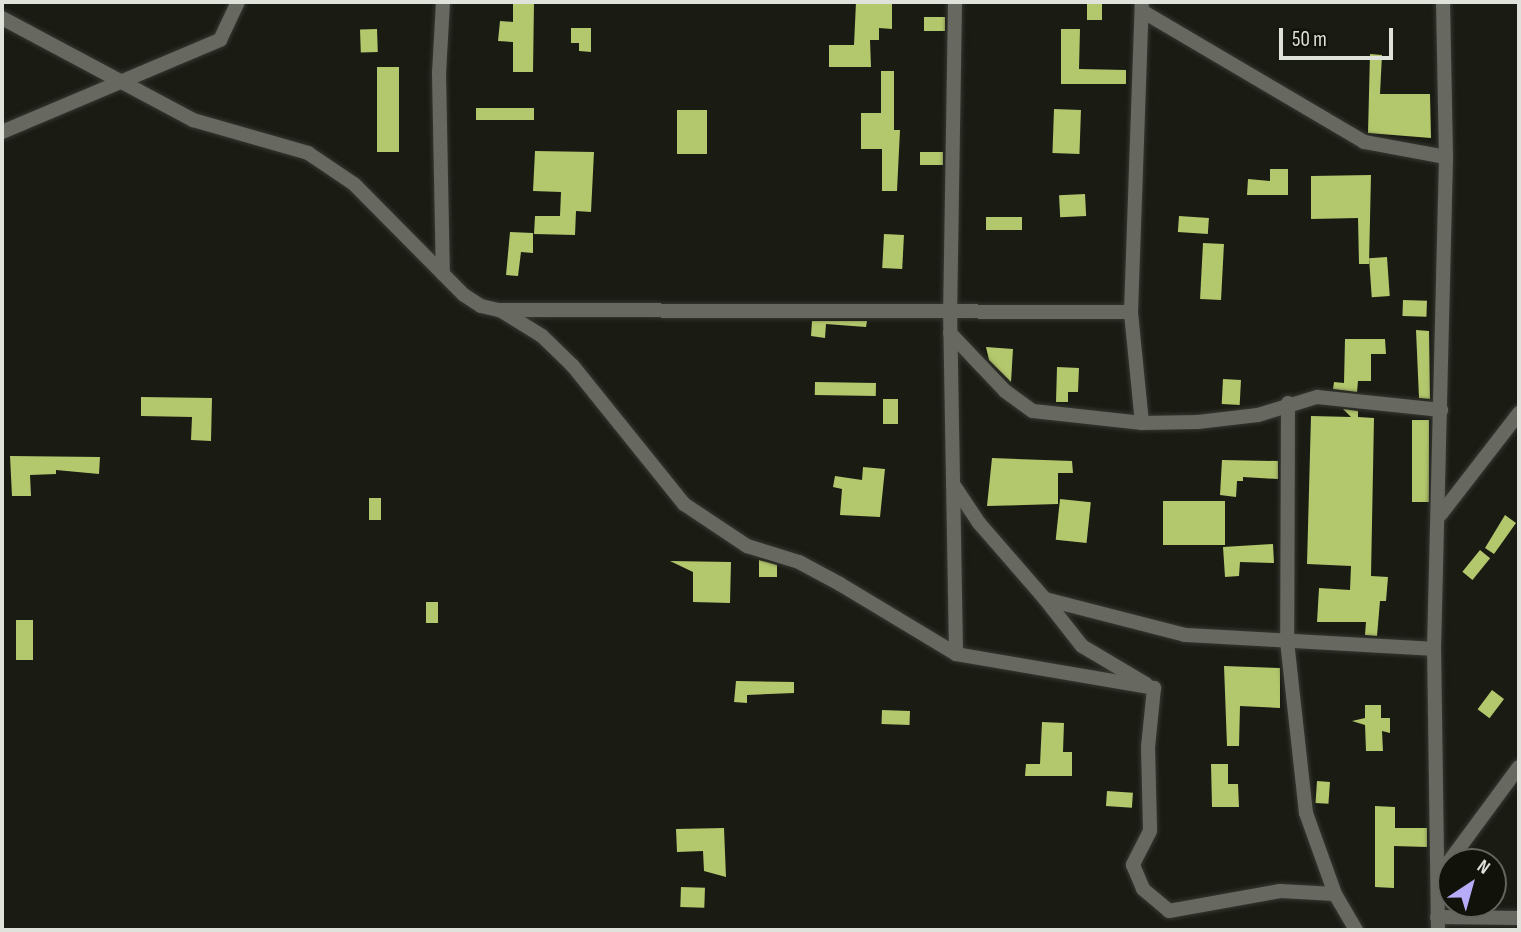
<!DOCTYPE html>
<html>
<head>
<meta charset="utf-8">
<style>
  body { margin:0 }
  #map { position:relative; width:1521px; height:932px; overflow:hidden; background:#1a1c14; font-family:"Sofia Sans Condensed",sans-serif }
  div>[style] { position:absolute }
  .building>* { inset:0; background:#b3c76c; transform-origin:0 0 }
  .roads { filter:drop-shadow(0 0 2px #363732) drop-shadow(0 0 2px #363732) }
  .street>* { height:14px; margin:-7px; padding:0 7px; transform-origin:7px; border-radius:7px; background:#676960 }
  span { translate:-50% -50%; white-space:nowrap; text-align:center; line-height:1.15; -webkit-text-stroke:7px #11130b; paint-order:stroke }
  .frame { position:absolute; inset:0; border:4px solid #dfe1db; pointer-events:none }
  .north { position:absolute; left:1437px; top:848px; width:70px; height:70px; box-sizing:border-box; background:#11130b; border:2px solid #63655e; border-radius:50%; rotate:36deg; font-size:19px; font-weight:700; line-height:28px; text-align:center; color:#dfe1db }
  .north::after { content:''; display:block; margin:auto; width:24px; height:32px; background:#b6acf8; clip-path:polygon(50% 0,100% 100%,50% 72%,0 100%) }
  .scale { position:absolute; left:1279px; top:28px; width:114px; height:32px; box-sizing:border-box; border:4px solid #dfe1db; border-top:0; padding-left:9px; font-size:21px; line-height:24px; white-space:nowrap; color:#dfe1db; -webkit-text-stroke:5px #11130b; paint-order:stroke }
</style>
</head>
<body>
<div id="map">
  <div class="building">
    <i style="clip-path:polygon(513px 2px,534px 2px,533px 72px,513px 72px,513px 42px,498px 41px,500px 21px,513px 22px)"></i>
    <i style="clip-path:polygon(856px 2px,892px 2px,892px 29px,879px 28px,879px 40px,870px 40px,871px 67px,829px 67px,829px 45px,854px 45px)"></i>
    <i style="left:1087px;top:2px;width:15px;height:18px"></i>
    <i style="left:924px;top:17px;width:21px;height:14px"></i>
    <i style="clip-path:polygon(571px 28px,591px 28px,591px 52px,579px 51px,579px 43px,571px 43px)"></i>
    <i style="left:377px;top:29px;width:23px;height:17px;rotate:88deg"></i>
    <i style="clip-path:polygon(1061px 29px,1080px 29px,1079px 69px,1126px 70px,1126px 84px,1061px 84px)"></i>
    <i style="clip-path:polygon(1370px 54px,1382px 55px,1380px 94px,1430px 94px,1431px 138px,1368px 133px)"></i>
    <i style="left:377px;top:67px;width:22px;height:85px"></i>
    <i style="clip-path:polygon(881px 71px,894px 71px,894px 130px,900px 130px,897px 191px,882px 191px,882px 149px,861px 149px,861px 113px,881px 113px)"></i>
    <i style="left:476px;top:108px;width:58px;height:12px"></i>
    <i style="left:1054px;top:109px;width:27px;height:44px;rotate:2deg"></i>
    <i style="left:677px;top:110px;width:30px;height:44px"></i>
    <i style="clip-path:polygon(535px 151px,594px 152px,591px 212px,576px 211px,575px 235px,534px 234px,535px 216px,560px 216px,561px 192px,533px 191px)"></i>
    <i style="left:920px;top:152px;width:23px;height:13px"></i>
    <i style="clip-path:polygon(1270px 169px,1288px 169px,1288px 195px,1247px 195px,1248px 179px,1270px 181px)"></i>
    <i style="clip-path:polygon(1371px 175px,1369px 264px,1359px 264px,1358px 218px,1311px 219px,1311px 176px)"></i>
    <i style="left:1085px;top:194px;width:22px;height:26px;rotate:87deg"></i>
    <i style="left:1179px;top:216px;width:30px;height:16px;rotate:4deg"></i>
    <i style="left:1022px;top:217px;width:13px;height:36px;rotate:90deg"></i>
    <i style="clip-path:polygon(510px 232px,533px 233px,533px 253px,521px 252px,518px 276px,506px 275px)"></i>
    <i style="left:884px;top:234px;width:20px;height:34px;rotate:3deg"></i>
    <i style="left:1203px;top:243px;width:21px;height:56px;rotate:3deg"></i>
    <i style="left:1387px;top:257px;width:39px;height:18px;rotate:86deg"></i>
    <i style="left:1403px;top:300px;width:24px;height:16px;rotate:2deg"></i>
    <i style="clip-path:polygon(812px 321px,867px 321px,866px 327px,826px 324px,825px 338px,811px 336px)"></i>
    <i style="clip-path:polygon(1416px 330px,1429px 331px,1430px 399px,1419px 398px)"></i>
    <i style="clip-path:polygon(1345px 339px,1385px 339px,1386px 354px,1371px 354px,1371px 381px,1358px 381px,1357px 392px,1333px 389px,1334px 382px,1344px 383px)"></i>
    <i style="clip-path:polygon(986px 347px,1013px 349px,1011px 382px,989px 360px)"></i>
    <i style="clip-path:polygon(1057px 367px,1079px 368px,1078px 392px,1068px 392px,1068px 402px,1056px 402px)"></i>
    <i style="left:1223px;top:379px;width:18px;height:25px;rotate:3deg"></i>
    <i style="left:815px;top:382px;width:61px;height:13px;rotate:1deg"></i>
    <i style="clip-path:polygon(141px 397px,212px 398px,211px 441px,191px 440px,192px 417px,141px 416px)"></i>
    <i style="left:883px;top:399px;width:15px;height:25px"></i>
    <i style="clip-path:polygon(1343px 409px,1358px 411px,1358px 417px,1374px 418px,1371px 576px,1388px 577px,1386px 601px,1380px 601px,1377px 636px,1365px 635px,1366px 622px,1317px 622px,1319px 588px,1350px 590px,1351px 566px,1307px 564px,1311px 416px,1351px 417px)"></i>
    <i style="left:1412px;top:420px;width:17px;height:82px"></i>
    <i style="clip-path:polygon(10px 456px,100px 457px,99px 474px,56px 470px,56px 474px,30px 475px,31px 496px,12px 496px)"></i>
    <i style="clip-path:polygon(992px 458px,1072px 461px,1073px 473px,1058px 473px,1058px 504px,987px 506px)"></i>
    <i style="clip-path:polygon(1222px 460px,1278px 461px,1278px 479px,1243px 477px,1243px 481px,1237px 481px,1236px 497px,1220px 495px)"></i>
    <i style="clip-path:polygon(863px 467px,885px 469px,880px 517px,840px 515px,842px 489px,833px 487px,835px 476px,862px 480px)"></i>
    <i style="left:369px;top:498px;width:12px;height:22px"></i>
    <i style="left:1060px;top:499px;width:31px;height:41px;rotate:6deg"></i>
    <i style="left:1163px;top:501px;width:62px;height:44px"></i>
    <i style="clip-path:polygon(1505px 515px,1516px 523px,1494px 554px,1485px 548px)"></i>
    <i style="clip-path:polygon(1273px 544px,1274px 563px,1240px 562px,1239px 576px,1225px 577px,1223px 547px)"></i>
    <i style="left:1480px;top:550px;width:13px;height:28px;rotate:39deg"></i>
    <i style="clip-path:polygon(759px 560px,777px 565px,777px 577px,759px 577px)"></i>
    <i style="clip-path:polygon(670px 561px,731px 562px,730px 603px,693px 602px,693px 572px)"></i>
    <i style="left:426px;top:602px;width:12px;height:21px"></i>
    <i style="left:16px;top:620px;width:17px;height:40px"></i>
    <i style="clip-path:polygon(1224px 666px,1280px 668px,1280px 708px,1240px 706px,1239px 746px,1227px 746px)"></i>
    <i style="clip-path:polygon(736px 681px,794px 682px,794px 693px,747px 695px,747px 703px,734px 702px)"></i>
    <i style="left:1492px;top:690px;width:15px;height:24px;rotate:37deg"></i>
    <i style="clip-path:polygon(1365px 705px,1381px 705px,1381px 718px,1390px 718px,1390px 733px,1382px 731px,1383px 751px,1366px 751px,1365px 725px,1352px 721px,1365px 718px)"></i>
    <i style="left:882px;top:710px;width:28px;height:14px;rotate:2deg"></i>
    <i style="clip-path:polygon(1042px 722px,1064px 723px,1063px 752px,1072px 752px,1072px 776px,1025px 776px,1026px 764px,1040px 764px)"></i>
    <i style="clip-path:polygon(1211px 764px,1228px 764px,1228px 784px,1238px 784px,1239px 807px,1212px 807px)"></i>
    <i style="left:1317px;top:781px;width:13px;height:22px;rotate:4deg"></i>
    <i style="left:1107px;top:791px;width:26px;height:15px;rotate:4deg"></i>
    <i style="clip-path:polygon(1375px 806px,1395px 807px,1395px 828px,1427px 828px,1427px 847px,1394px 846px,1394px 888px,1375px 887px)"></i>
    <i style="clip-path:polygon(724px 828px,726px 877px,704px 871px,703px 851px,677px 852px,676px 829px)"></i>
    <i style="left:681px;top:887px;width:24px;height:20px;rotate:2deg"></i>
  </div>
  <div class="roads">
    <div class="street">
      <i style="left:443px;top:2px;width:71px;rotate:93.2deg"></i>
      <i style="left:439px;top:73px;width:201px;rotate:88.9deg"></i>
      <i style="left:955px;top:2px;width:306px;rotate:90.9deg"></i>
      <i style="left:950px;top:308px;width:346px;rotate:89deg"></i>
      <i style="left:1142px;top:11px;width:258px;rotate:30.5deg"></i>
      <i style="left:1364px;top:142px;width:83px;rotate:10.4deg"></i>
      <i style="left:2px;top:18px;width:217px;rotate:28.1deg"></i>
      <i style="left:193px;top:120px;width:120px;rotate:16deg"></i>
      <i style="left:308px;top:153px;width:55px;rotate:34deg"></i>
      <i style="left:354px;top:184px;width:156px;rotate:45.3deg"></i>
      <i style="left:464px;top:295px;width:20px;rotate:33deg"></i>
      <i style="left:481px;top:306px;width:18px;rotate:13deg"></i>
      <i style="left:499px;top:310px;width:632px;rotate:0.18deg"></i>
      <i style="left:2px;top:132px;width:237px;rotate:-22.9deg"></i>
      <i style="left:220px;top:40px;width:42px;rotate:-64.7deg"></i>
      <i style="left:500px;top:310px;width:49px;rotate:31.8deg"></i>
      <i style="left:542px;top:336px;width:43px;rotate:44.1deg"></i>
      <i style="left:573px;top:366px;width:177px;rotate:51.2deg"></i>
      <i style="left:684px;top:504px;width:76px;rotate:33.7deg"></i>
      <i style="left:747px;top:546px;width:54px;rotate:17.1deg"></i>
      <i style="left:799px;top:562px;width:47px;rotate:28.2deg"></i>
      <i style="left:840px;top:584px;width:135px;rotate:31.1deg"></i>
      <i style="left:956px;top:654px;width:201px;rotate:9.7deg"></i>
      <i style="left:950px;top:333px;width:80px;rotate:46.5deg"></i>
      <i style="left:1005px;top:391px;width:34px;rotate:36deg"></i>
      <i style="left:1033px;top:411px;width:110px;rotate:6.3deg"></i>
      <i style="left:1142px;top:423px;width:56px;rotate:-1deg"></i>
      <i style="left:1198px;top:422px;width:60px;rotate:-6.7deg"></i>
      <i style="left:1258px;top:415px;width:62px;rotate:-17deg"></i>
      <i style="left:1317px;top:397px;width:125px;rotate:6deg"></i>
      <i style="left:1288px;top:403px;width:238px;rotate:90.2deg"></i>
      <i style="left:1287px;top:641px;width:173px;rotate:83.7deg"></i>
      <i style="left:1306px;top:813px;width:86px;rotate:70.3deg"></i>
      <i style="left:1335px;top:894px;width:42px;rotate:59.7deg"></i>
      <i style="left:1142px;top:423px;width:112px;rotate:-95.7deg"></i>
      <i style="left:1131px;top:312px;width:310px;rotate:-88deg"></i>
      <i style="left:953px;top:484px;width:47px;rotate:56.3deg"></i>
      <i style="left:979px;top:523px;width:101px;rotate:49deg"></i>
      <i style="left:1045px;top:599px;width:145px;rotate:14.4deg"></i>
      <i style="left:1185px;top:635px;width:249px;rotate:3.2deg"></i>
      <i style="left:1441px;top:514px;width:128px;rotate:-52.3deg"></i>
      <i style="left:1045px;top:599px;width:60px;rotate:51.8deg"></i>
      <i style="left:1082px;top:646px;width:74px;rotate:30.7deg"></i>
      <i style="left:1154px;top:688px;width:59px;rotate:95.8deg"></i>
      <i style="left:1148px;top:747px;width:84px;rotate:88.6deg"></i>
      <i style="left:1150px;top:831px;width:38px;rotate:117deg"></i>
      <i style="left:1133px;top:865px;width:26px;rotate:67deg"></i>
      <i style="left:1143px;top:889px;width:34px;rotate:40deg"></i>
      <i style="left:1169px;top:911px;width:113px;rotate:-10.2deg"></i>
      <i style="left:1280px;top:891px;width:55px;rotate:3.1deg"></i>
      <i style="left:1440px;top:874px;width:133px;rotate:-53.6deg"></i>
      <i style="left:1437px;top:917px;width:82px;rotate:0.7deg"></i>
      <i style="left:1438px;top:930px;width:281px;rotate:-90.8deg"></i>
      <i style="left:1434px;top:649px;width:492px;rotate:-88.6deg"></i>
      <i style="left:1446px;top:157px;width:155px;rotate:-91.1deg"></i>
    </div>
  </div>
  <div class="frame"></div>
  <div class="north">N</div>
  <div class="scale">50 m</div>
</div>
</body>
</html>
